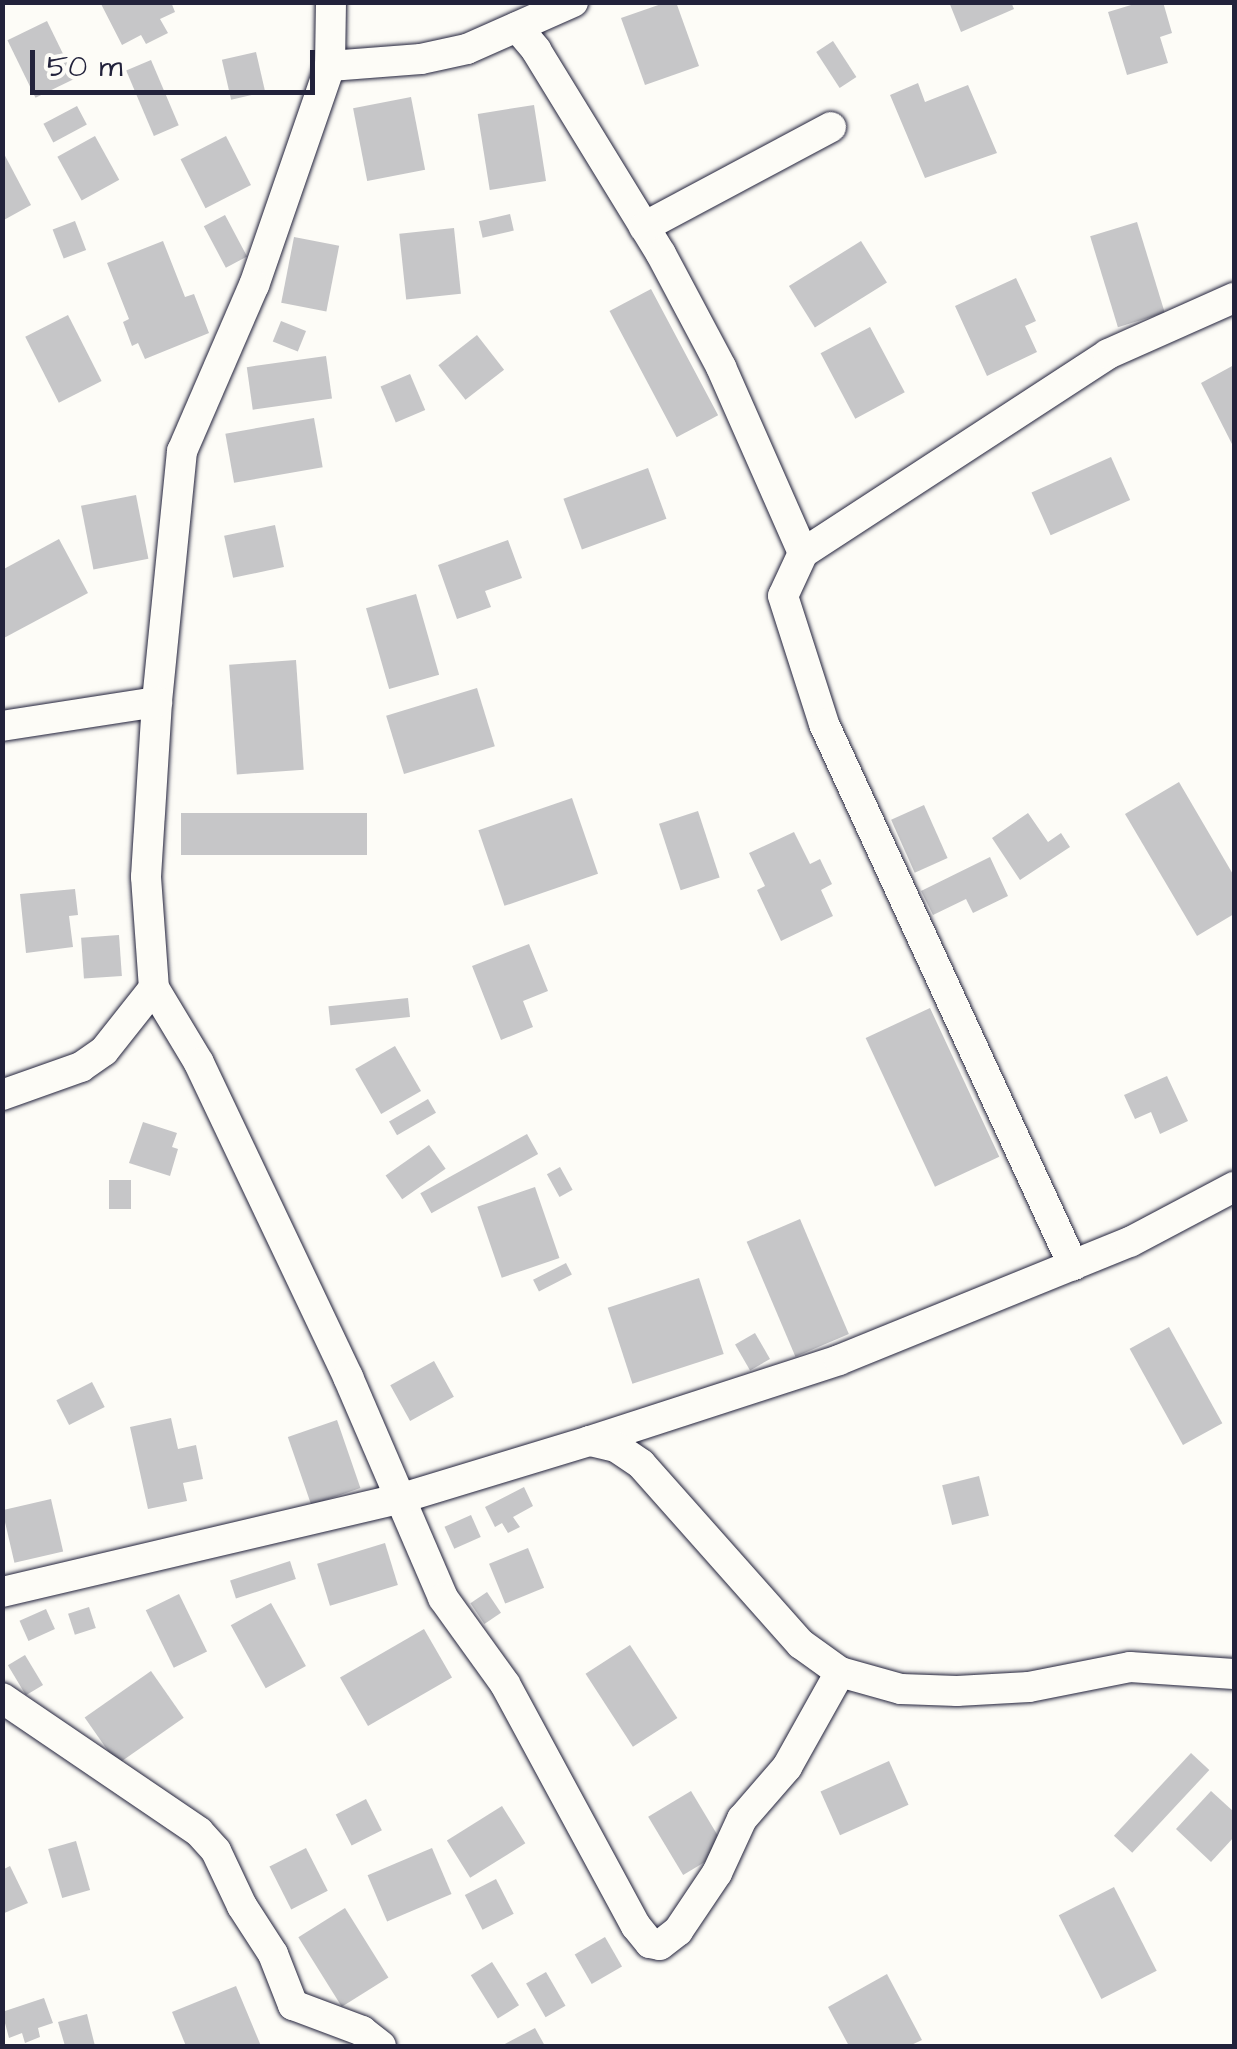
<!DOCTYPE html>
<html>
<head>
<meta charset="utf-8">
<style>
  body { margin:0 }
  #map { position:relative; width:1237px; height:2049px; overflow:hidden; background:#fdfcf7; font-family:"Architects Daughter",sans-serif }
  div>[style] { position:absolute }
  .building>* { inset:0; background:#c6c6c8; transform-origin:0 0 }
  .roads { filter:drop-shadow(0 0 2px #22223b) drop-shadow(0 0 2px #22223b) }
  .street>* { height:30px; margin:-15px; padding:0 15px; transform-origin:15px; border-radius:15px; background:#fdfcf7 }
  span { translate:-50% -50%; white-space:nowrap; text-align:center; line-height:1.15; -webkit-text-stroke:8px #fdfcf7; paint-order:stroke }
  .frame { position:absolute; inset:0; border:5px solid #22223b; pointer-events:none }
  .scale { position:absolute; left:30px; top:50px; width:285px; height:45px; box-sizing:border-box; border:5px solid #22223b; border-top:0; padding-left:12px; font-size:30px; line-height:35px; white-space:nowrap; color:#22223b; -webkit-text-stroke:8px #fdfcf7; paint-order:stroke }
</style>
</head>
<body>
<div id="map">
  <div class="building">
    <i style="clip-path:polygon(100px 2px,171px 2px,175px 12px,160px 19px,168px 33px,146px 44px,141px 35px,122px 45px)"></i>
    <i style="clip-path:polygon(667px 2px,676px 2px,699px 66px,645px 85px,621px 18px)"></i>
    <i style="clip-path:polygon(949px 2px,1011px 2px,1014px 9px,961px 32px)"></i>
    <i style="clip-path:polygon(1141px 2px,1163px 2px,1172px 33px,1160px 37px,1168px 63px,1127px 75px,1108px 12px)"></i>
    <i style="left:47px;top:21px;width:64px;height:44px;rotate:64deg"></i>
    <i style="left:833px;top:41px;width:43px;height:20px;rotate:57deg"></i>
    <i style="left:256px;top:52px;width:41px;height:35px;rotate:77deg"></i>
    <i style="left:151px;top:60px;width:71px;height:27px;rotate:67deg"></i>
    <i style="clip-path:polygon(918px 83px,925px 102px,968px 85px,997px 153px,925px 178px,890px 95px)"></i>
    <i style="left:411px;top:97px;width:74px;height:59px;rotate:79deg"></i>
    <i style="left:534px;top:105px;width:77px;height:57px;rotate:81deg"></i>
    <i style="left:77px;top:106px;width:21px;height:38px;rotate:62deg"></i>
    <i style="left:95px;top:136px;width:50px;height:43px;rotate:61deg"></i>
    <i style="left:226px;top:136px;width:55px;height:51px;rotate:63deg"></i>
    <i style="clip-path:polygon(2px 150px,31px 205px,2px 221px)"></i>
    <i style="left:510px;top:214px;width:17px;height:32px;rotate:77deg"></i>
    <i style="left:225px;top:215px;width:47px;height:24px;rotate:62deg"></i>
    <i style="left:75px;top:221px;width:31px;height:24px;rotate:69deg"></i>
    <i style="left:1137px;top:222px;width:95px;height:49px;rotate:73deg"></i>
    <i style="left:454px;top:228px;width:66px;height:55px;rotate:84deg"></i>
    <i style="left:294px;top:237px;width:46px;height:67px;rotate:11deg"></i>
    <i style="clip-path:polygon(163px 241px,185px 297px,194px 294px,209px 333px,145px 359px,138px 343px,132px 346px,123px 322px,129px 319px,107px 263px)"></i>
    <i style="left:861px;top:241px;width:49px;height:85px;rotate:58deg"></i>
    <i style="clip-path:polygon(1016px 278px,1036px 321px,1025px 326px,1037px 352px,987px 376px,955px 306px)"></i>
    <i style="left:651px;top:289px;width:143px;height:47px;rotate:62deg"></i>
    <i style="left:68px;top:315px;width:74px;height:48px;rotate:63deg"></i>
    <i style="left:281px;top:321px;width:27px;height:22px;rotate:22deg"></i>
    <i style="left:870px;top:327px;width:74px;height:56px;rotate:62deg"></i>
    <i style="left:477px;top:335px;width:44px;height:49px;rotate:52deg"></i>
    <i style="left:326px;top:356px;width:43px;height:80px;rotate:82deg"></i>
    <i style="clip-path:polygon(1234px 365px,1234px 448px,1201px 383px)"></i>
    <i style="left:410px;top:374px;width:39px;height:32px;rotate:67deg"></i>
    <i style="left:314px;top:418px;width:50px;height:90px;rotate:80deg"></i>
    <i style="left:1111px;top:457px;width:47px;height:87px;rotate:66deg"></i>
    <i style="left:648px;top:468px;width:54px;height:90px;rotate:70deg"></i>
    <i style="left:136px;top:495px;width:65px;height:56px;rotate:79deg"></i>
    <i style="left:275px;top:525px;width:43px;height:52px;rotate:78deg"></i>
    <i style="clip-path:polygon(59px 539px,88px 593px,2px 639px,2px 570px)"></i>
    <i style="clip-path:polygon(508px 540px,522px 578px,485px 591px,491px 607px,457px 619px,438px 565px)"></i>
    <i style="left:416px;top:594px;width:84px;height:52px;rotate:74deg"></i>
    <i style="left:296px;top:660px;width:110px;height:67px;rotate:86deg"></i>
    <i style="left:477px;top:688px;width:61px;height:95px;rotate:73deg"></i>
    <i style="clip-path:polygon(1179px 782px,1234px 876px,1234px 914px,1197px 936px,1125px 814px)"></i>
    <i style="left:572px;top:798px;width:80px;height:99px;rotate:71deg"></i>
    <i style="left:924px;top:805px;width:58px;height:36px;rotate:66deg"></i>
    <i style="left:698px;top:811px;width:70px;height:41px;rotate:72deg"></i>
    <i style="left:367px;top:813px;width:42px;height:186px;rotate:90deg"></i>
    <i style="clip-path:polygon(1028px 813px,1048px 842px,1061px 833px,1070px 847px,1020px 880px,992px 838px)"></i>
    <i style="clip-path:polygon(794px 832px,810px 864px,820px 859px,832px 884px,821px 890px,833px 916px,781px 941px,757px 890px,765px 886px,749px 853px)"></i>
    <i style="clip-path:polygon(990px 857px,1008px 896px,973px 913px,966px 899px,933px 915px,921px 891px)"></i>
    <i style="clip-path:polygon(75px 889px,78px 915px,69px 916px,73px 947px,26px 953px,20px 894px)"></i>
    <i style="left:119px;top:935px;width:41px;height:38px;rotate:86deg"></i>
    <i style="clip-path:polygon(529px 944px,548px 991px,523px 1001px,533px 1027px,501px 1040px,472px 966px)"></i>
    <i style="left:408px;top:998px;width:19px;height:80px;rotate:84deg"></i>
    <i style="left:930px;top:1008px;width:164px;height:71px;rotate:65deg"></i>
    <i style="left:395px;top:1046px;width:52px;height:46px;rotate:60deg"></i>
    <i style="clip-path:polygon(1167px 1076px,1188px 1121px,1160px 1134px,1151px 1112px,1135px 1119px,1124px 1095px)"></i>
    <i style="left:428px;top:1099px;width:16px;height:45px;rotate:60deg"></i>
    <i style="clip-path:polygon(143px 1122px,177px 1133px,172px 1147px,178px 1149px,170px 1176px,129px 1163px)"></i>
    <i style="left:527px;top:1134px;width:23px;height:122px;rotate:61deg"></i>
    <i style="left:429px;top:1145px;width:29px;height:53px;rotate:55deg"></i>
    <i style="left:560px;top:1167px;width:26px;height:15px;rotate:61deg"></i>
    <i style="left:109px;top:1180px;width:22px;height:29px"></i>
    <i style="left:535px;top:1187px;width:75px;height:61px;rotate:71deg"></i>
    <i style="left:800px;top:1219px;width:125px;height:58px;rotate:67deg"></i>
    <i style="left:566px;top:1263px;width:13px;height:37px;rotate:63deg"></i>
    <i style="left:699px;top:1278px;width:80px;height:96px;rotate:72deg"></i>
    <i style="left:1169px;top:1327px;width:110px;height:45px;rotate:61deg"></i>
    <i style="left:755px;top:1333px;width:30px;height:23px;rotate:60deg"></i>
    <i style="left:434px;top:1361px;width:41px;height:50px;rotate:61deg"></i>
    <i style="left:92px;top:1382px;width:28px;height:40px;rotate:63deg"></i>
    <i style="clip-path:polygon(171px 1418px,178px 1449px,196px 1445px,203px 1479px,183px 1483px,187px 1501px,148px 1509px,130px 1427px)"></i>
    <i style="left:337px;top:1420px;width:72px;height:52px;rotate:71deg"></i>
    <i style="left:979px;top:1476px;width:41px;height:38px;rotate:76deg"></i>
    <i style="clip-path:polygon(524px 1487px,533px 1506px,513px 1517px,520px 1527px,508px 1533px,502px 1523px,495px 1527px,485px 1507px)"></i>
    <i style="left:51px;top:1499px;width:54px;height:50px;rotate:77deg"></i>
    <i style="left:471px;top:1515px;width:24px;height:29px;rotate:66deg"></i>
    <i style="left:385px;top:1543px;width:44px;height:71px;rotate:73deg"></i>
    <i style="left:528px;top:1548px;width:43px;height:42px;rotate:68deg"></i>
    <i style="left:290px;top:1561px;width:19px;height:63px;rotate:72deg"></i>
    <i style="left:487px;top:1592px;width:25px;height:20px;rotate:56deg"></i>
    <i style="left:179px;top:1594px;width:64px;height:37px;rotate:64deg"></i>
    <i style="left:271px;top:1603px;width:72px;height:46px;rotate:61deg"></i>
    <i style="left:89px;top:1607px;width:22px;height:22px;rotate:72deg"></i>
    <i style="left:46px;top:1609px;width:22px;height:29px;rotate:66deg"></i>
    <i style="left:424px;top:1629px;width:56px;height:97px;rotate:60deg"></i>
    <i style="left:630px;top:1645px;width:87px;height:53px;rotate:57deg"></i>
    <i style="left:25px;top:1655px;width:35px;height:20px;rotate:59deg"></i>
    <i style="left:151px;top:1671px;width:57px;height:81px;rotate:55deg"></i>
    <i style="left:1191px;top:1753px;width:25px;height:113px;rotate:43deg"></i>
    <i style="left:889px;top:1761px;width:48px;height:75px;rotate:66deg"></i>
    <i style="left:691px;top:1791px;width:68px;height:50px;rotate:59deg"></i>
    <i style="clip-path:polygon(1211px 1791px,1234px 1812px,1234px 1837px,1211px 1862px,1176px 1829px)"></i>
    <i style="left:366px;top:1799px;width:35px;height:34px;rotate:63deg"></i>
    <i style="left:502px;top:1806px;width:44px;height:65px;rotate:58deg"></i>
    <i style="left:76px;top:1841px;width:51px;height:29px;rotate:74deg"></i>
    <i style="left:306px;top:1848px;width:48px;height:41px;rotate:63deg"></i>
    <i style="left:432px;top:1848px;width:50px;height:70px;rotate:67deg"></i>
    <i style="clip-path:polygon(10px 1866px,28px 1903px,2px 1914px,2px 1870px)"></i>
    <i style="left:496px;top:1879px;width:39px;height:35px;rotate:63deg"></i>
    <i style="left:1114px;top:1887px;width:94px;height:62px;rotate:63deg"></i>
    <i style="left:345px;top:1908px;width:82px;height:55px;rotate:58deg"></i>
    <i style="left:605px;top:1937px;width:34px;height:35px;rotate:60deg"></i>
    <i style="left:492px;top:1962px;width:51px;height:25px;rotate:58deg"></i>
    <i style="left:546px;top:1972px;width:39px;height:23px;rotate:60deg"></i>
    <i style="clip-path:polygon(887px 1974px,922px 2040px,909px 2046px,849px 2046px,828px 2007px)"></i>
    <i style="clip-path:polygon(236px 1986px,261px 2046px,186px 2046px,172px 2012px)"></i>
    <i style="clip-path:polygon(44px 1998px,53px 2023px,38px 2028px,40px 2037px,25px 2043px,22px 2033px,9px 2038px,2px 2012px)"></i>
    <i style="clip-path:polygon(87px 2014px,95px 2046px,65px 2046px,58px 2022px)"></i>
    <i style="clip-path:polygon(535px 2028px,545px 2046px,501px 2046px)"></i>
  </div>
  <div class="roads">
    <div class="street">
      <i style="left:331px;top:2px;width:64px;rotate:90.9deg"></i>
      <i style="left:330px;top:66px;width:232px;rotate:109.1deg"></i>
      <i style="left:254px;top:285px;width:181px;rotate:113.4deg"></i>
      <i style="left:182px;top:451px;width:252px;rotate:95.7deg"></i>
      <i style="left:157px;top:702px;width:175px;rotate:93.6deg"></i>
      <i style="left:146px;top:877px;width:111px;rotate:85.9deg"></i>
      <i style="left:154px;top:988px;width:87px;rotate:59deg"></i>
      <i style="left:199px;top:1063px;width:348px;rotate:64.6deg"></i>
      <i style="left:348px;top:1377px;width:241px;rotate:66.7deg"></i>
      <i style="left:443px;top:1598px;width:106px;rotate:54.2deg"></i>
      <i style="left:505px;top:1684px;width:275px;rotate:61.6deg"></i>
      <i style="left:636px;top:1926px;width:22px;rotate:51deg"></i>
      <i style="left:650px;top:1943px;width:10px;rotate:11deg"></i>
      <i style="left:660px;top:1945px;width:23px;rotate:-38deg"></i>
      <i style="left:678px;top:1931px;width:70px;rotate:-56.1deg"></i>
      <i style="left:717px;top:1873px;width:60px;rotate:-65.2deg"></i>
      <i style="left:742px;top:1819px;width:69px;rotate:-49.1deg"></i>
      <i style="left:787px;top:1767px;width:109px;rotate:-60.8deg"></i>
      <i style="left:517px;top:27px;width:30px;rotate:50deg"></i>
      <i style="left:536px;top:50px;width:239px;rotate:58.5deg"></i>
      <i style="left:661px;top:254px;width:128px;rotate:62deg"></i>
      <i style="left:721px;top:367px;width:203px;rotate:66.2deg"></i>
      <i style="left:803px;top:553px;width:364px;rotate:-33.1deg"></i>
      <i style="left:1108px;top:354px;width:138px;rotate:-24deg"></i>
      <i style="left:330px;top:66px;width:91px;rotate:-4.4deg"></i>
      <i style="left:421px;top:59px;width:47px;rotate:-12.3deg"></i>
      <i style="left:467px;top:49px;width:116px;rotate:-23.9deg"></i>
      <i style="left:644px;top:227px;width:212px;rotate:-28.1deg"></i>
      <i style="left:803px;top:553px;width:47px;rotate:114.9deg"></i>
      <i style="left:783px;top:596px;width:134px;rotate:72.2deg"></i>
      <i style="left:824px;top:724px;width:596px;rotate:65.29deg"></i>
      <i style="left:2px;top:726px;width:157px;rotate:-8.8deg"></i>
      <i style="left:2px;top:1095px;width:84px;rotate:-19.5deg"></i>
      <i style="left:81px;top:1067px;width:28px;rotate:-35deg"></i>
      <i style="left:104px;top:1051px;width:80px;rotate:-51.6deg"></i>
      <i style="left:590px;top:1441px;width:262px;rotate:-18deg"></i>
      <i style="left:839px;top:1360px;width:314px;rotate:-22.1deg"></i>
      <i style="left:1130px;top:1242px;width:118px;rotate:-27.9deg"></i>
      <i style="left:2px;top:1592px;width:411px;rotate:-13.2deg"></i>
      <i style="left:402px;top:1498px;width:196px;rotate:-16.9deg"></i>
      <i style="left:590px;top:1441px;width:27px;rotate:13deg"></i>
      <i style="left:616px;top:1447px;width:30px;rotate:34deg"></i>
      <i style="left:641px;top:1464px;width:241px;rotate:48.4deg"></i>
      <i style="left:801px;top:1644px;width:48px;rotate:35.7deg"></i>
      <i style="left:840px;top:1672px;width:63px;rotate:15.6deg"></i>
      <i style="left:901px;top:1689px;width:56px;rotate:2deg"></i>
      <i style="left:957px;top:1691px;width:72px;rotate:-3.2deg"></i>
      <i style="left:1029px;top:1687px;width:103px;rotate:-11.2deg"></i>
      <i style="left:1130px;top:1667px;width:104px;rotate:3.9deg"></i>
      <i style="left:2px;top:1698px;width:238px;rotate:34.2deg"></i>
      <i style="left:199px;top:1832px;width:25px;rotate:48deg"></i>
      <i style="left:216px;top:1851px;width:61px;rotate:64.7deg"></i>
      <i style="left:242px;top:1906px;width:57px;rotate:57.1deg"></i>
      <i style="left:273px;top:1954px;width:55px;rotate:68.6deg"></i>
      <i style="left:293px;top:2005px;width:74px;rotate:20.6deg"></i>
      <i style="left:362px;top:2031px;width:24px;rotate:38deg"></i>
    </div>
  </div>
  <div class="frame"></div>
  <div class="scale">50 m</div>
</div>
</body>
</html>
